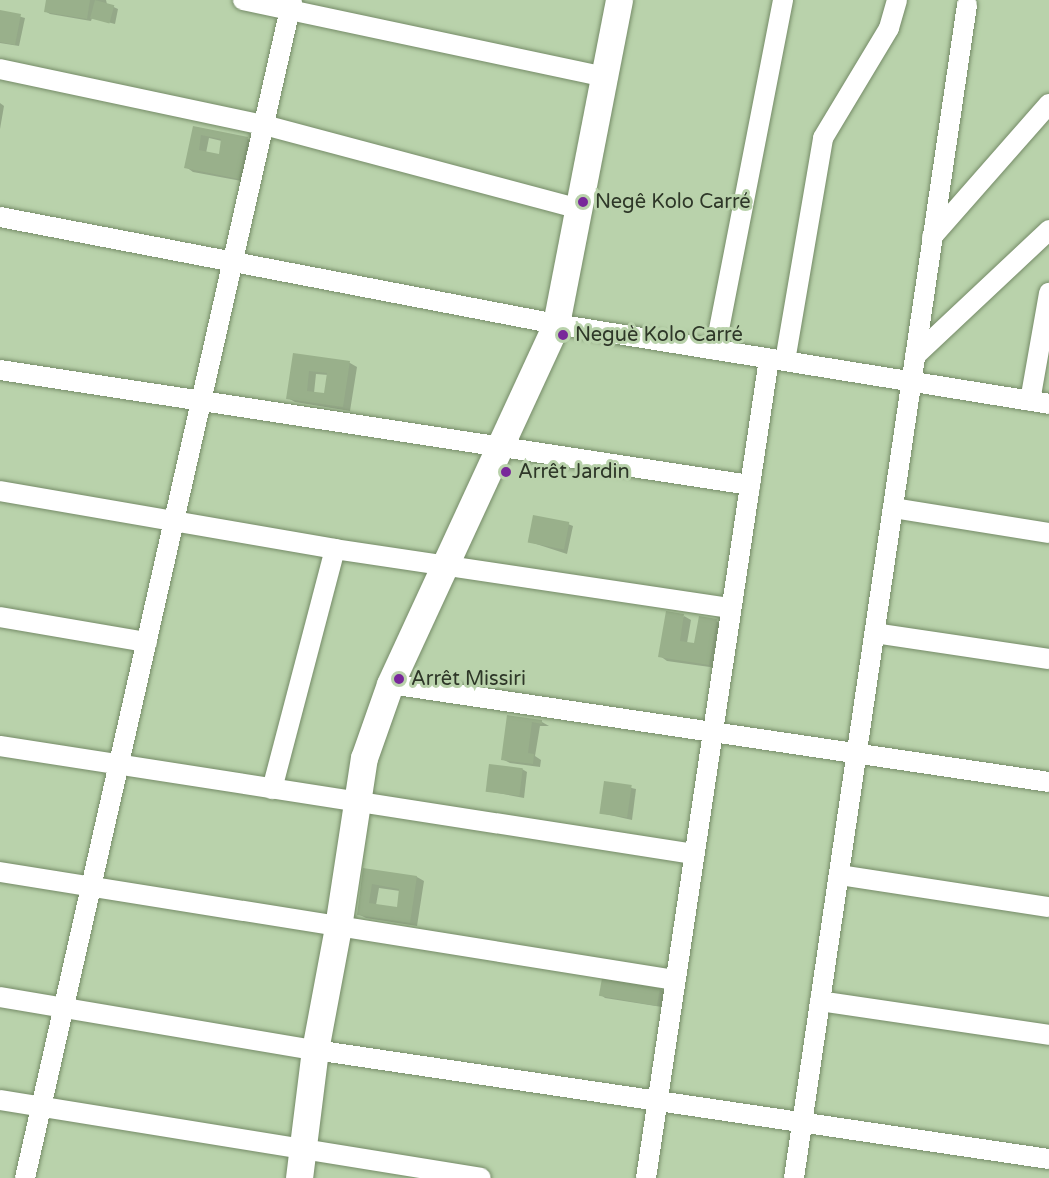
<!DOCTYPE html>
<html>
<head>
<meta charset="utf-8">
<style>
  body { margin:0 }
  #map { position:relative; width:1049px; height:1178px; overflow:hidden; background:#b9d2ab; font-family:"Varela Round",sans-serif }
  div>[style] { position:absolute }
  .shadow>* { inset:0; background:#0003 }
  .building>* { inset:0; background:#99b08b; transform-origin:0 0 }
  .roads { filter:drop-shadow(0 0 2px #758b67) drop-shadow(0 0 2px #758b67) }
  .street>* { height:20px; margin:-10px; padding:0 10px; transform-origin:10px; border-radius:10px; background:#fff }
  .secondary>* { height:27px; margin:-13.5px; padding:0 13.5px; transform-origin:13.5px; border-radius:13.5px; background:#fff }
  .dots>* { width:16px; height:16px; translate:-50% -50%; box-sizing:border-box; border:3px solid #b9d2ab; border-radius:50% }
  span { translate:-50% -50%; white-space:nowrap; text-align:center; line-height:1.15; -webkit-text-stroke:6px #b9d2ab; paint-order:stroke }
  .poi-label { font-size:20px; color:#2e3728 }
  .left { translate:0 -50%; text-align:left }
</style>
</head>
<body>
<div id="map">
  <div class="shadow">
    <i style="clip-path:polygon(47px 0,106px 0,107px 4px,118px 9px,115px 24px,92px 18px,91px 21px,50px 14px,45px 11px)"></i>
    <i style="clip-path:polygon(0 11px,25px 18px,19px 46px,0 43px)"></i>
    <i style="clip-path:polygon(0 103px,4px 106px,0 129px)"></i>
    <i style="clip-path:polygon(evenodd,194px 128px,248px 139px,255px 143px,247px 182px,193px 172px,186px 167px,194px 128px,209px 138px,222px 141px,220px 156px,206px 153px,209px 138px)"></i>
    <i style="clip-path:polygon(evenodd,294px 355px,350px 363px,357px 367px,350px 411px,295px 402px,288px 398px,294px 355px,316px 374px,328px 375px,326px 394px,314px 393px,316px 374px)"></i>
    <i style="clip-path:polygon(568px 524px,573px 526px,567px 554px,530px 542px)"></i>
    <i style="clip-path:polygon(684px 616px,691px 620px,687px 643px,696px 645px,716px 621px,723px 625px,717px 668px,667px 661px,660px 656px)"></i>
    <i style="clip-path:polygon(508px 717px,542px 722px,549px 726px,540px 726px,535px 756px,541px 760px,540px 767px,510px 763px,502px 759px)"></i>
    <i style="clip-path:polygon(522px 769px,527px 772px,524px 798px,487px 791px)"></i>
    <i style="clip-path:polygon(605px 782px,636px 789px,632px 820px,601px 813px)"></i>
    <i style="clip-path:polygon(evenodd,365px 870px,417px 877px,424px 881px,417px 926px,366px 918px,358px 914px,365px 870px,379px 888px,400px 891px,398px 909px,376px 905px,379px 888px)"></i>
    <i style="clip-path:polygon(603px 980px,660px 989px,664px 992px,662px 1007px,605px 998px,601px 995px)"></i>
  </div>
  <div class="building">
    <i style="clip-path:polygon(46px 0,90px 0,87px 19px,44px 12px)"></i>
    <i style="left:95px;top:0;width:20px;height:19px;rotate:15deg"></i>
    <i style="clip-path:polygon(0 10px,21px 14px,15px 45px,0 42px)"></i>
    <i style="clip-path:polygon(evenodd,193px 126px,248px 137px,239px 179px,184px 168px,193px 126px,201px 135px,221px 139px,219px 154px,199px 150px,201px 135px)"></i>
    <i style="clip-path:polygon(evenodd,293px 353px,350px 361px,343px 407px,286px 399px,293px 353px,309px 371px,327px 373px,324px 393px,307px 391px,309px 371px)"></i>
    <i style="left:533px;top:515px;width:37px;height:28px;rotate:11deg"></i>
    <i style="clip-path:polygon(666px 611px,684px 614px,680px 641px,694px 643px,699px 616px,717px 619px,709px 665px,658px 657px)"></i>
    <i style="clip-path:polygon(507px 715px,542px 720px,542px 724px,532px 722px,528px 753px,534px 754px,533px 764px,501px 760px)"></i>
    <i style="left:489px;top:764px;width:34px;height:28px;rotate:7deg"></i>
    <i style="left:604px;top:781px;width:28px;height:33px;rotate:8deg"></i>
    <i style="clip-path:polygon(evenodd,363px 868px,417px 876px,410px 923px,357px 915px,363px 868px,372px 884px,399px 889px,397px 907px,369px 903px,372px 884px)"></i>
    <i style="left:602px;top:978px;width:59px;height:18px;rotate:10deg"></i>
  </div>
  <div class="roads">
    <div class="street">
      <i style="left:243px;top:0;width:369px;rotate:12deg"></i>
      <i style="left:0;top:69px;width:270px;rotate:12deg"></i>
      <i style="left:264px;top:125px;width:326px;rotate:14.9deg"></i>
      <i style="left:0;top:217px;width:566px;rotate:10.89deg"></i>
      <i style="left:556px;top:324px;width:499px;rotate:9.2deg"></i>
      <i style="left:932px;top:237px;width:177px;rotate:-48.7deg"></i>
      <i style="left:715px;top:350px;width:357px;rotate:-79deg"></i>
      <i style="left:915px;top:356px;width:184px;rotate:-43.2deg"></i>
      <i style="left:785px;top:361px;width:226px;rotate:-80.3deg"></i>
      <i style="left:823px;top:138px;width:128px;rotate:-59deg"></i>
      <i style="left:889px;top:28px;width:29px;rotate:-74deg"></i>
      <i style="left:0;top:370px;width:759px;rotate:8.72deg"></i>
      <i style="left:1030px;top:401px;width:110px;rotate:-80deg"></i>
      <i style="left:0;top:491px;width:340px;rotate:9.8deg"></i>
      <i style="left:335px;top:549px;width:400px;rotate:8.5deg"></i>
      <i style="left:893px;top:508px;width:158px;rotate:9.1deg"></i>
      <i style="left:0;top:617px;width:149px;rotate:9.7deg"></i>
      <i style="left:875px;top:633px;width:176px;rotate:8.5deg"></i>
      <i style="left:390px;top:684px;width:666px;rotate:8.46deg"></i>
      <i style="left:0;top:746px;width:702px;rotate:8.85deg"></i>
      <i style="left:272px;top:789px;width:248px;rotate:-75.3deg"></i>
      <i style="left:0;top:872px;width:684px;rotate:9.09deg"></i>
      <i style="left:839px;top:875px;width:212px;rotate:8.7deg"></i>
      <i style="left:0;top:997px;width:319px;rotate:9.6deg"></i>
      <i style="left:315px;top:1050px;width:742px;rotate:8.45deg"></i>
      <i style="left:820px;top:1001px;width:232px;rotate:8.4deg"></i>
      <i style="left:0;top:1100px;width:487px;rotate:9.2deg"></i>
      <i style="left:25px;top:1178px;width:1208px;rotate:-77.23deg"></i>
      <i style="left:646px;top:1178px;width:828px;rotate:-81.46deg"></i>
      <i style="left:794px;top:1178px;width:1186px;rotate:-81.61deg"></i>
    </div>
    <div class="secondary">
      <i style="left:299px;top:1178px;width:129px;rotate:-82.9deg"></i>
      <i style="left:315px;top:1050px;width:125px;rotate:-79.4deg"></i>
      <i style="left:338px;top:927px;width:171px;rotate:-81.3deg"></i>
      <i style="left:364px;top:758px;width:78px;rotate:-70.6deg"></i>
      <i style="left:390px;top:684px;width:396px;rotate:-65.2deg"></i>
      <i style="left:556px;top:324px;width:330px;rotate:-79deg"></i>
    </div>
  </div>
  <div class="dots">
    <i style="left:583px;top:202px;background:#78289a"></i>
    <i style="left:563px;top:335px;background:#78289a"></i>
    <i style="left:506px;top:472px;background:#78289a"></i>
    <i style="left:399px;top:679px;background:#78289a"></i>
  </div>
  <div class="poi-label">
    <span class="left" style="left:595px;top:202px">Negê Kolo Carré</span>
    <span class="left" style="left:575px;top:335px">Neguè Kolo Carré</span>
    <span class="left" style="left:518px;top:472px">Arrêt Jardin</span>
    <span class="left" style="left:411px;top:679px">Arrêt Missiri</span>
  </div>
</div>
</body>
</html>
